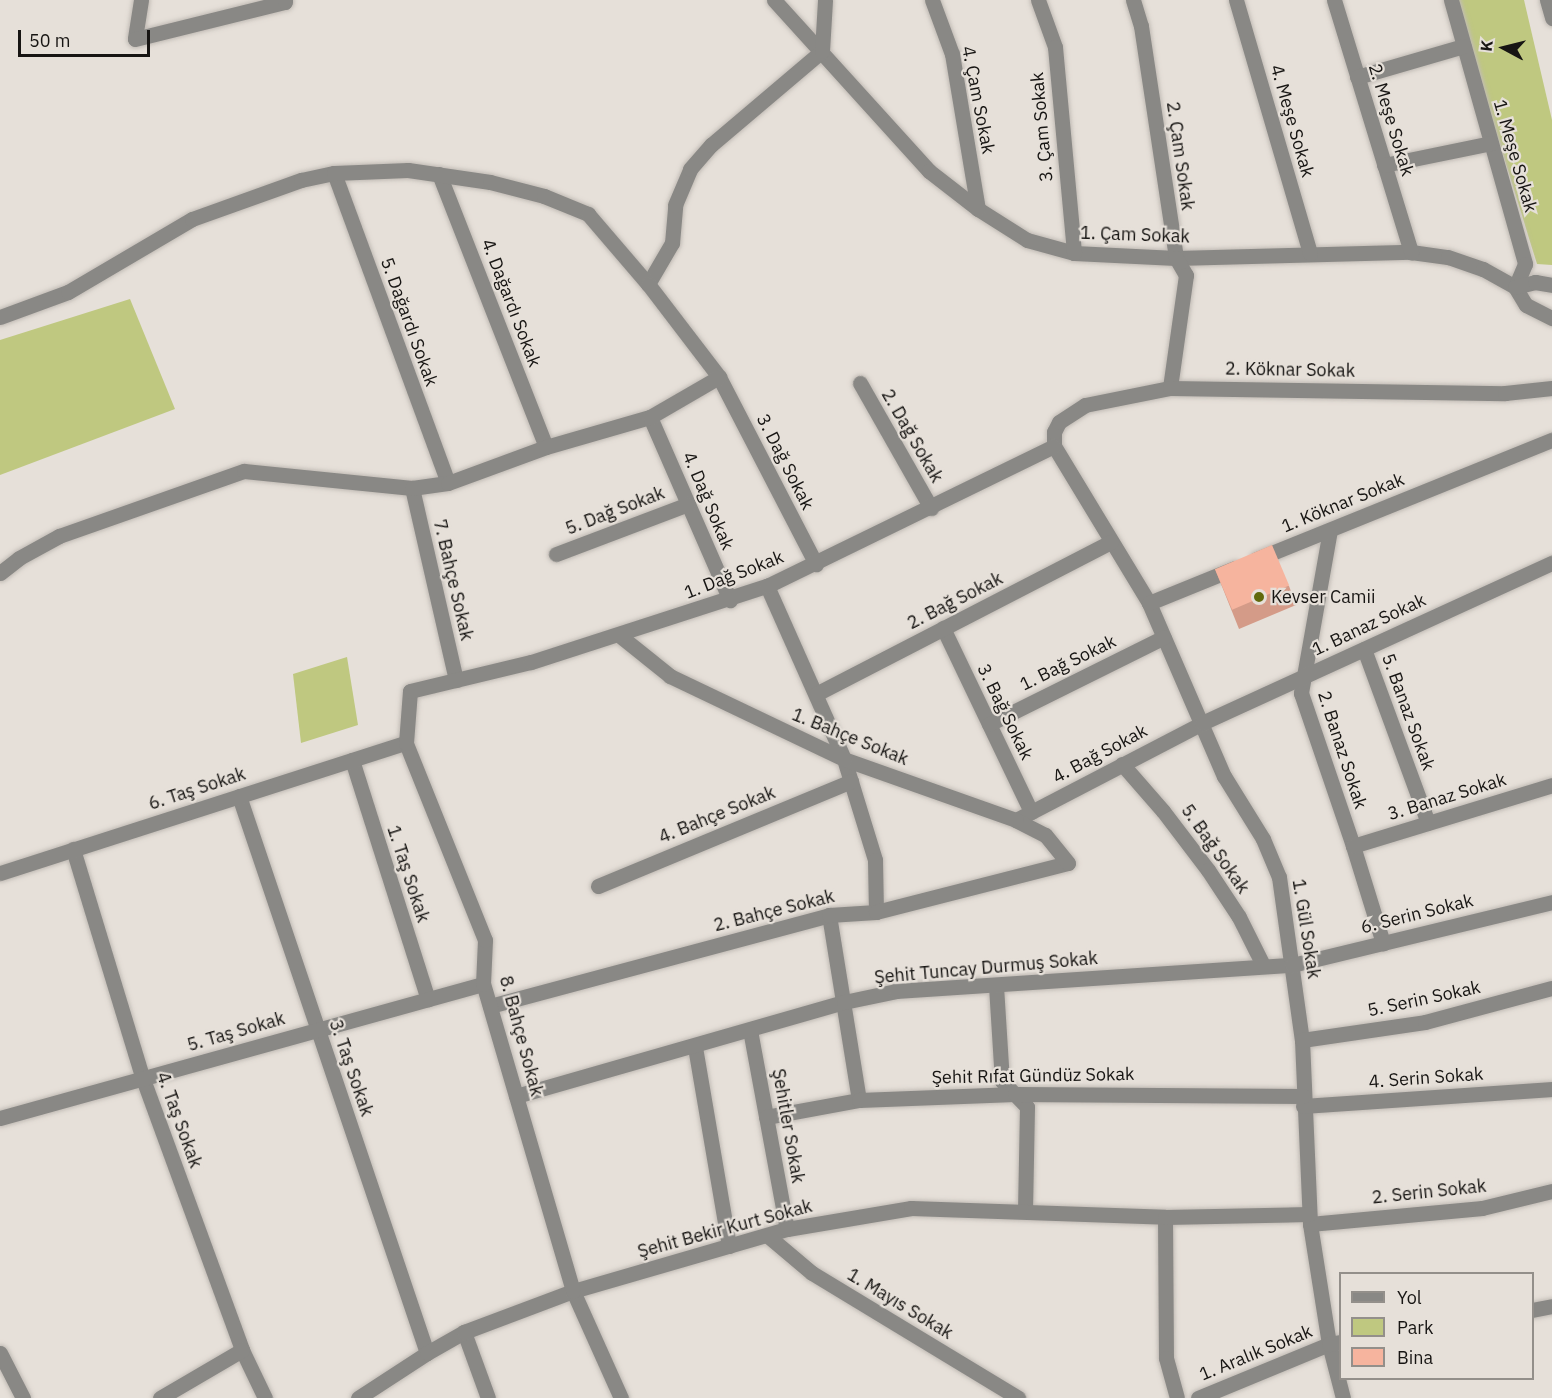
<!DOCTYPE html>
<html>
<head>
<meta charset="utf-8">
<style>
  body { margin:0 }
  #map { position:relative; width:1552px; height:1398px; overflow:hidden; background:#e6e0d9; font-family:"IBM Plex Sans",sans-serif }
  div>[style] { position:absolute }
  .green>* { inset:0; background:#bfc880 }
  .roads { filter:drop-shadow(0 0 2px #c1bbb5) drop-shadow(0 0 2px #c1bbb5) }
  .minor>* { height:15px; margin:-7.5px; padding:0 7.5px; transform-origin:7.5px; border-radius:7.5px; background:#898885 }
  .wall>* { inset:0; background:#d49b88 }
  .building>* { inset:0; background:#f6b49e; transform-origin:0 0 }
  .dots>* { width:16px; height:16px; translate:-50% -50%; box-sizing:border-box; border:3px solid #e6e0d9; border-radius:50% }
  span { translate:-50% -50%; white-space:nowrap; text-align:center; line-height:1.15; -webkit-text-stroke:4.5px #e6e0d9; paint-order:stroke }
  .street-label { font-size:18px; color:#171513 }
  .poi-label { font-size:18px; color:#171513 }
  .left { translate:0 -50%; text-align:left }
  .legend { position:absolute; left:1339px; top:1272px; width:195px; height:108px; box-sizing:border-box; background:#e6e0d9; border:2px solid #938f8a; margin:0; padding:8px 10px; list-style:none; font-size:18px; color:#171513 }
  .legend li { display:flex; align-items:center; gap:12px; height:30px }
  .legend b { width:30px; border:2px solid #938f8a }
  .north { position:absolute; left:1474px; top:18px; width:60px; height:60px; -webkit-text-stroke:4px #e6e0d9; paint-order:stroke; rotate:277deg; font-size:16px; font-weight:700; line-height:24px; text-align:center; color:#171513 }
  .north::after { content:''; display:block; margin:auto; width:21px; height:27px; background:#171513; clip-path:polygon(50% 0,100% 100%,50% 72%,0 100%) }
  .scale { position:absolute; left:18px; top:30px; width:132px; height:27px; box-sizing:border-box; border:3px solid #171513; border-top:0; padding-left:8px; font-size:18px; line-height:21px; white-space:nowrap; color:#171513; -webkit-text-stroke:4px #e6e0d9; paint-order:stroke }
</style>
</head>
<body>
<div id="map">
  <div class="green">
    <i style="clip-path:polygon(1455px 0,1524px 0,1552px 120px,1552px 265px,1537px 264px)"></i>
    <i style="clip-path:polygon(130px 299px,175px 409px,0 475px,0 340px)"></i>
    <i style="clip-path:polygon(347px 657px,358px 725px,301px 743px,293px 674px)"></i>
  </div>
  <div class="roads">
    <div class="minor">
      <i style="left:141px;top:0;width:39px;rotate:99deg"></i>
      <i style="left:135px;top:39px;width:154px;rotate:-13.9deg"></i>
      <i style="left:285px;top:2px;width:2px;rotate:-90deg"></i>
      <i style="left:774px;top:0;width:231px;rotate:47.8deg"></i>
      <i style="left:929px;top:171px;width:62px;rotate:37.8deg"></i>
      <i style="left:978px;top:209px;width:58px;rotate:32.3deg"></i>
      <i style="left:1027px;top:240px;width:49px;rotate:15.5deg"></i>
      <i style="left:1074px;top:253px;width:102px;rotate:2.8deg"></i>
      <i style="left:1176px;top:258px;width:235px;rotate:-1.5deg"></i>
      <i style="left:1411px;top:252px;width:37px;rotate:8deg"></i>
      <i style="left:1448px;top:257px;width:37px;rotate:19deg"></i>
      <i style="left:1483px;top:269px;width:37px;rotate:29deg"></i>
      <i style="left:1515px;top:287px;width:21px;rotate:59deg"></i>
      <i style="left:1526px;top:305px;width:29px;rotate:27deg"></i>
      <i style="left:932px;top:0;width:58px;rotate:69.7deg"></i>
      <i style="left:952px;top:54px;width:157px;rotate:80.5deg"></i>
      <i style="left:1038px;top:0;width:50px;rotate:70.1deg"></i>
      <i style="left:1055px;top:47px;width:207px;rotate:84.7deg"></i>
      <i style="left:1133px;top:0;width:27px;rotate:73deg"></i>
      <i style="left:1141px;top:26px;width:235px;rotate:81.4deg"></i>
      <i style="left:1176px;top:258px;width:20px;rotate:60deg"></i>
      <i style="left:1186px;top:275px;width:114px;rotate:98.1deg"></i>
      <i style="left:1236px;top:0;width:264px;rotate:73.7deg"></i>
      <i style="left:1334px;top:0;width:264px;rotate:73deg"></i>
      <i style="left:1451px;top:0;width:274px;rotate:74.3deg"></i>
      <i style="left:1525px;top:264px;width:25px;rotate:113deg"></i>
      <i style="left:1547px;top:0;width:19px;rotate:74deg"></i>
      <i style="left:1357px;top:77px;width:111px;rotate:-16.2deg"></i>
      <i style="left:1384px;top:165px;width:109px;rotate:-11.6deg"></i>
      <i style="left:334px;top:173px;width:330px;rotate:69.8deg"></i>
      <i style="left:439px;top:174px;width:293px;rotate:68.6deg"></i>
      <i style="left:648px;top:284px;width:48px;rotate:-59.7deg"></i>
      <i style="left:672px;top:243px;width:38px;rotate:-85deg"></i>
      <i style="left:675px;top:205px;width:39px;rotate:-67deg"></i>
      <i style="left:690px;top:169px;width:32px;rotate:-49deg"></i>
      <i style="left:711px;top:145px;width:145px;rotate:-40.3deg"></i>
      <i style="left:822px;top:51px;width:51px;rotate:-86.6deg"></i>
      <i style="left:1515px;top:287px;width:21px;rotate:-14deg"></i>
      <i style="left:1535px;top:282px;width:17px;rotate:10deg"></i>
      <i style="left:0;top:317px;width:72px;rotate:-20.2deg"></i>
      <i style="left:68px;top:292px;width:144px;rotate:-30.5deg"></i>
      <i style="left:192px;top:219px;width:116px;rotate:-19.7deg"></i>
      <i style="left:301px;top:180px;width:34px;rotate:-12deg"></i>
      <i style="left:334px;top:173px;width:74px;rotate:-2.3deg"></i>
      <i style="left:408px;top:170px;width:83px;rotate:8.3deg"></i>
      <i style="left:490px;top:182px;width:56px;rotate:14.5deg"></i>
      <i style="left:544px;top:196px;width:48px;rotate:22.2deg"></i>
      <i style="left:588px;top:214px;width:92px;rotate:49.4deg"></i>
      <i style="left:648px;top:284px;width:117px;rotate:52.6deg"></i>
      <i style="left:719px;top:377px;width:211px;rotate:62.6deg"></i>
      <i style="left:860px;top:383px;width:144px;rotate:60.4deg"></i>
      <i style="left:650px;top:417px;width:200px;rotate:66.4deg"></i>
      <i style="left:1054px;top:446px;width:184px;rotate:58.8deg"></i>
      <i style="left:1149px;top:603px;width:189px;rotate:66.6deg"></i>
      <i style="left:1224px;top:776px;width:74px;rotate:58.2deg"></i>
      <i style="left:1263px;top:839px;width:41px;rotate:67.2deg"></i>
      <i style="left:1279px;top:877px;width:165px;rotate:82deg"></i>
      <i style="left:1302px;top:1040px;width:184px;rotate:87.5deg"></i>
      <i style="left:1310px;top:1224px;width:121px;rotate:81deg"></i>
      <i style="left:1329px;top:1344px;width:56px;rotate:75.5deg"></i>
      <i style="left:1054px;top:446px;width:14px;rotate:-90deg"></i>
      <i style="left:1054px;top:432px;width:11px;rotate:-63deg"></i>
      <i style="left:1059px;top:422px;width:31px;rotate:-33deg"></i>
      <i style="left:1085px;top:405px;width:87px;rotate:-11.3deg"></i>
      <i style="left:1170px;top:388px;width:335px;rotate:0.9deg"></i>
      <i style="left:1505px;top:393px;width:47px;rotate:-6.1deg"></i>
      <i style="left:412px;top:488px;width:197px;rotate:77.1deg"></i>
      <i style="left:1330px;top:530px;width:166px;rotate:100.1deg"></i>
      <i style="left:1301px;top:693px;width:162px;rotate:71.2deg"></i>
      <i style="left:1353px;top:846px;width:102px;rotate:72.8deg"></i>
      <i style="left:556px;top:554px;width:141px;rotate:-20.7deg"></i>
      <i style="left:1257px;top:559px;width:318px;rotate:-22deg"></i>
      <i style="left:0;top:573px;width:24px;rotate:-38deg"></i>
      <i style="left:19px;top:558px;width:46px;rotate:-28.8deg"></i>
      <i style="left:59px;top:536px;width:196px;rotate:-19.4deg"></i>
      <i style="left:244px;top:471px;width:169px;rotate:5.8deg"></i>
      <i style="left:412px;top:488px;width:36px;rotate:-8deg"></i>
      <i style="left:448px;top:483px;width:104px;rotate:-20.2deg"></i>
      <i style="left:546px;top:447px;width:108px;rotate:-16.1deg"></i>
      <i style="left:650px;top:417px;width:80px;rotate:-30.1deg"></i>
      <i style="left:767px;top:586px;width:189px;rotate:66deg"></i>
      <i style="left:844px;top:759px;width:106px;rotate:72.9deg"></i>
      <i style="left:875px;top:860px;width:52px;rotate:88.9deg"></i>
      <i style="left:1149px;top:603px;width:93px;rotate:-22.1deg"></i>
      <i style="left:943px;top:628px;width:204px;rotate:64.4deg"></i>
      <i style="left:1364px;top:649px;width:185px;rotate:69.8deg"></i>
      <i style="left:816px;top:694px;width:332px;rotate:-27.3deg"></i>
      <i style="left:989px;top:724px;width:195px;rotate:-26.4deg"></i>
      <i style="left:352px;top:760px;width:251px;rotate:72.4deg"></i>
      <i style="left:1122px;top:764px;width:62px;rotate:48.9deg"></i>
      <i style="left:1163px;top:811px;width:74px;rotate:52.7deg"></i>
      <i style="left:1208px;top:870px;width:56px;rotate:56.6deg"></i>
      <i style="left:1239px;top:917px;width:54px;rotate:63.4deg"></i>
      <i style="left:239px;top:796px;width:588px;rotate:71.35deg"></i>
      <i style="left:1016px;top:820px;width:210px;rotate:-27.5deg"></i>
      <i style="left:1202px;top:723px;width:385px;rotate:-24.6deg"></i>
      <i style="left:1353px;top:846px;width:208px;rotate:-17deg"></i>
      <i style="left:73px;top:849px;width:240px;rotate:73.1deg"></i>
      <i style="left:143px;top:1079px;width:289px;rotate:69.9deg"></i>
      <i style="left:242px;top:1350px;width:53px;rotate:64.4deg"></i>
      <i style="left:0;top:873px;width:426px;rotate:-17.8deg"></i>
      <i style="left:598px;top:886px;width:274px;rotate:-22.5deg"></i>
      <i style="left:829px;top:915px;width:187px;rotate:80.8deg"></i>
      <i style="left:996px;top:986px;width:95px;rotate:86.4deg"></i>
      <i style="left:1002px;top:1081px;width:36px;rotate:46deg"></i>
      <i style="left:1027px;top:1107px;width:103px;rotate:91.1deg"></i>
      <i style="left:490px;top:1006px;width:351px;rotate:-15deg"></i>
      <i style="left:829px;top:915px;width:47px;rotate:-3.7deg"></i>
      <i style="left:876px;top:912px;width:198px;rotate:-14.3deg"></i>
      <i style="left:1068px;top:863px;width:36px;rotate:-129deg"></i>
      <i style="left:1045px;top:835px;width:33px;rotate:-153deg"></i>
      <i style="left:1016px;top:820px;width:182px;rotate:-160.5deg"></i>
      <i style="left:844px;top:759px;width:193px;rotate:-154.5deg"></i>
      <i style="left:670px;top:676px;width:65px;rotate:-141.2deg"></i>
      <i style="left:750px;top:1030px;width:202px;rotate:79.5deg"></i>
      <i style="left:1302px;top:1040px;width:124px;rotate:-8.3deg"></i>
      <i style="left:1425px;top:1022px;width:131px;rotate:-15deg"></i>
      <i style="left:695px;top:1047px;width:202px;rotate:80.3deg"></i>
      <i style="left:516px;top:1096px;width:341px;rotate:-16deg"></i>
      <i style="left:844px;top:1002px;width:53px;rotate:-11.9deg"></i>
      <i style="left:896px;top:991px;width:397px;rotate:-3.8deg"></i>
      <i style="left:1292px;top:965px;width:268px;rotate:-13.6deg"></i>
      <i style="left:1303px;top:1106px;width:250px;rotate:-3.9deg"></i>
      <i style="left:766px;top:1117px;width:95px;rotate:-10.4deg"></i>
      <i style="left:859px;top:1100px;width:156px;rotate:-2.2deg"></i>
      <i style="left:1015px;top:1094px;width:288px;rotate:0.4deg"></i>
      <i style="left:0;top:1118px;width:501px;rotate:-15.51deg"></i>
      <i style="left:1165px;top:1217px;width:141px;rotate:89.6deg"></i>
      <i style="left:1166px;top:1358px;width:41px;rotate:74.6deg"></i>
      <i style="left:1310px;top:1224px;width:173px;rotate:-5.3deg"></i>
      <i style="left:1482px;top:1208px;width:72px;rotate:-13.7deg"></i>
      <i style="left:768px;top:1236px;width:57px;rotate:40.1deg"></i>
      <i style="left:812px;top:1273px;width:241px;rotate:31.2deg"></i>
      <i style="left:1532px;top:1310px;width:20px;rotate:-11deg"></i>
      <i style="left:464px;top:1332px;width:70px;rotate:70deg"></i>
      <i style="left:0;top:1353px;width:51px;rotate:62.9deg"></i>
      <i style="left:160px;top:1398px;width:95px;rotate:-30.3deg"></i>
      <i style="left:358px;top:1398px;width:82px;rotate:-33.1deg"></i>
      <i style="left:427px;top:1353px;width:43px;rotate:-29.6deg"></i>
      <i style="left:464px;top:1332px;width:116px;rotate:-20.6deg"></i>
      <i style="left:573px;top:1291px;width:223px;rotate:-16.2deg"></i>
      <i style="left:787px;top:1229px;width:126px;rotate:-9.6deg"></i>
      <i style="left:911px;top:1208px;width:254px;rotate:2deg"></i>
      <i style="left:1165px;top:1217px;width:144px;rotate:-1.2deg"></i>
      <i style="left:621px;top:1398px;width:117px;rotate:-114.2deg"></i>
      <i style="left:573px;top:1291px;width:320px;rotate:-106.3deg"></i>
      <i style="left:483px;top:984px;width:44px;rotate:-87.4deg"></i>
      <i style="left:485px;top:940px;width:212px;rotate:-111.9deg"></i>
      <i style="left:406px;top:743px;width:52px;rotate:-85.6deg"></i>
      <i style="left:410px;top:691px;width:124px;rotate:-13.5deg"></i>
      <i style="left:531px;top:662px;width:248px;rotate:-17.9deg"></i>
      <i style="left:767px;top:586px;width:319px;rotate:-26deg"></i>
      <i style="left:1198px;top:1398px;width:142px;rotate:-22.4deg"></i>
      <i style="left:1329px;top:1344px;width:11px;rotate:-10deg"></i>
    </div>
  </div>
  <div class="wall">
    <i style="clip-path:polygon(1215px 569px,1289px 586px,1296px 605px,1239px 629px)"></i>
  </div>
  <div class="building">
    <i style="left:1272px;top:545px;width:44px;height:62px;rotate:67deg"></i>
  </div>
  <div class="dots">
    <i style="left:1259px;top:597px;background:#61690c"></i>
  </div>
  <div class="street-label">
    <span style="left:978px;top:100px;rotate:79deg">4. Çam Sokak</span>
    <span style="left:1391px;top:120px;rotate:73deg">2. Meşe Sokak</span>
    <span style="left:1292px;top:121px;rotate:74deg">4. Meşe Sokak</span>
    <span style="left:1042px;top:127px;rotate:-95deg">3. Çam Sokak</span>
    <span style="left:1180px;top:156px;rotate:82deg">2. Çam Sokak</span>
    <span style="left:1515px;top:156px;rotate:74deg">1. Meşe Sokak</span>
    <span style="left:1135px;top:235px;rotate:2deg">1. Çam Sokak</span>
    <span style="left:511px;top:303px;rotate:69deg">4. Dağardı Sokak</span>
    <span style="left:409px;top:322px;rotate:70deg">5. Dağardı Sokak</span>
    <span style="left:1290px;top:370px;rotate:1deg">2. Köknar Sokak</span>
    <span style="left:912px;top:436px;rotate:60deg">2. Dağ Sokak</span>
    <span style="left:785px;top:462px;rotate:63deg">3. Dağ Sokak</span>
    <span style="left:708px;top:501px;rotate:67deg">4. Dağ Sokak</span>
    <span style="left:1343px;top:503px;rotate:-22deg">1. Köknar Sokak</span>
    <span style="left:615px;top:511px;rotate:-21deg">5. Dağ Sokak</span>
    <span style="left:734px;top:575px;rotate:-21deg">1. Dağ Sokak</span>
    <span style="left:453px;top:580px;rotate:77deg">7. Bahçe Sokak</span>
    <span style="left:955px;top:601px;rotate:-27deg">2. Bağ Sokak</span>
    <span style="left:1369px;top:625px;rotate:-25deg">1. Banaz Sokak</span>
    <span style="left:1068px;top:663px;rotate:-26deg">1. Bağ Sokak</span>
    <span style="left:1005px;top:712px;rotate:64deg">3. Bağ Sokak</span>
    <span style="left:1408px;top:712px;rotate:70deg">5. Banaz Sokak</span>
    <span style="left:850px;top:737px;rotate:22deg">1. Bahçe Sokak</span>
    <span style="left:1342px;top:750px;rotate:72deg">2. Banaz Sokak</span>
    <span style="left:1100px;top:754px;rotate:-28deg">4. Bağ Sokak</span>
    <span style="left:197px;top:789px;rotate:-18deg">6. Taş Sokak</span>
    <span style="left:1447px;top:797px;rotate:-17deg">3. Banaz Sokak</span>
    <span style="left:717px;top:815px;rotate:-22deg">4. Bahçe Sokak</span>
    <span style="left:1215px;top:849px;rotate:55deg">5. Bağ Sokak</span>
    <span style="left:408px;top:874px;rotate:72deg">1. Taş Sokak</span>
    <span style="left:774px;top:911px;rotate:-14deg">2. Bahçe Sokak</span>
    <span style="left:1417px;top:914px;rotate:-14deg">6. Serin Sokak</span>
    <span style="left:1306px;top:929px;rotate:81deg">1. Gül Sokak</span>
    <span style="left:986px;top:968px;rotate:-5deg">Şehit Tuncay Durmuş Sokak</span>
    <span style="left:1424px;top:999px;rotate:-12deg">5. Serin Sokak</span>
    <span style="left:236px;top:1032px;rotate:-16deg">5. Taş Sokak</span>
    <span style="left:521px;top:1036px;rotate:75deg">8. Bahçe Sokak</span>
    <span style="left:351px;top:1068px;rotate:71deg">3. Taş Sokak</span>
    <span style="left:1033px;top:1076px;rotate:-1deg">Şehit Rıfat Gündüz Sokak</span>
    <span style="left:1426px;top:1078px;rotate:-4deg">4. Serin Sokak</span>
    <span style="left:179px;top:1120px;rotate:70deg">4. Taş Sokak</span>
    <span style="left:788px;top:1126px;rotate:80deg">Şehitler Sokak</span>
    <span style="left:1429px;top:1192px;rotate:-6deg">2. Serin Sokak</span>
    <span style="left:725px;top:1229px;rotate:-15deg">Şehit Bekir Kurt Sokak</span>
    <span style="left:900px;top:1304px;rotate:31deg">1. Mayıs Sokak</span>
    <span style="left:1256px;top:1353px;rotate:-22deg">1. Aralık Sokak</span>
  </div>
  <div class="poi-label">
    <span class="left" style="left:1271px;top:597px">Kevser Camii</span>
  </div>
  <ul class="legend">
  <li><b style="height:8px;background:#898885"></b>Yol</li>
  <li><b style="height:16px;background:#bfc880"></b>Park</li>
  <li><b style="height:16px;background:#f6b49e"></b>Bina</li>
  </ul>
  <div class="north">K</div>
  <div class="scale">50 m</div>
</div>
</body>
</html>
